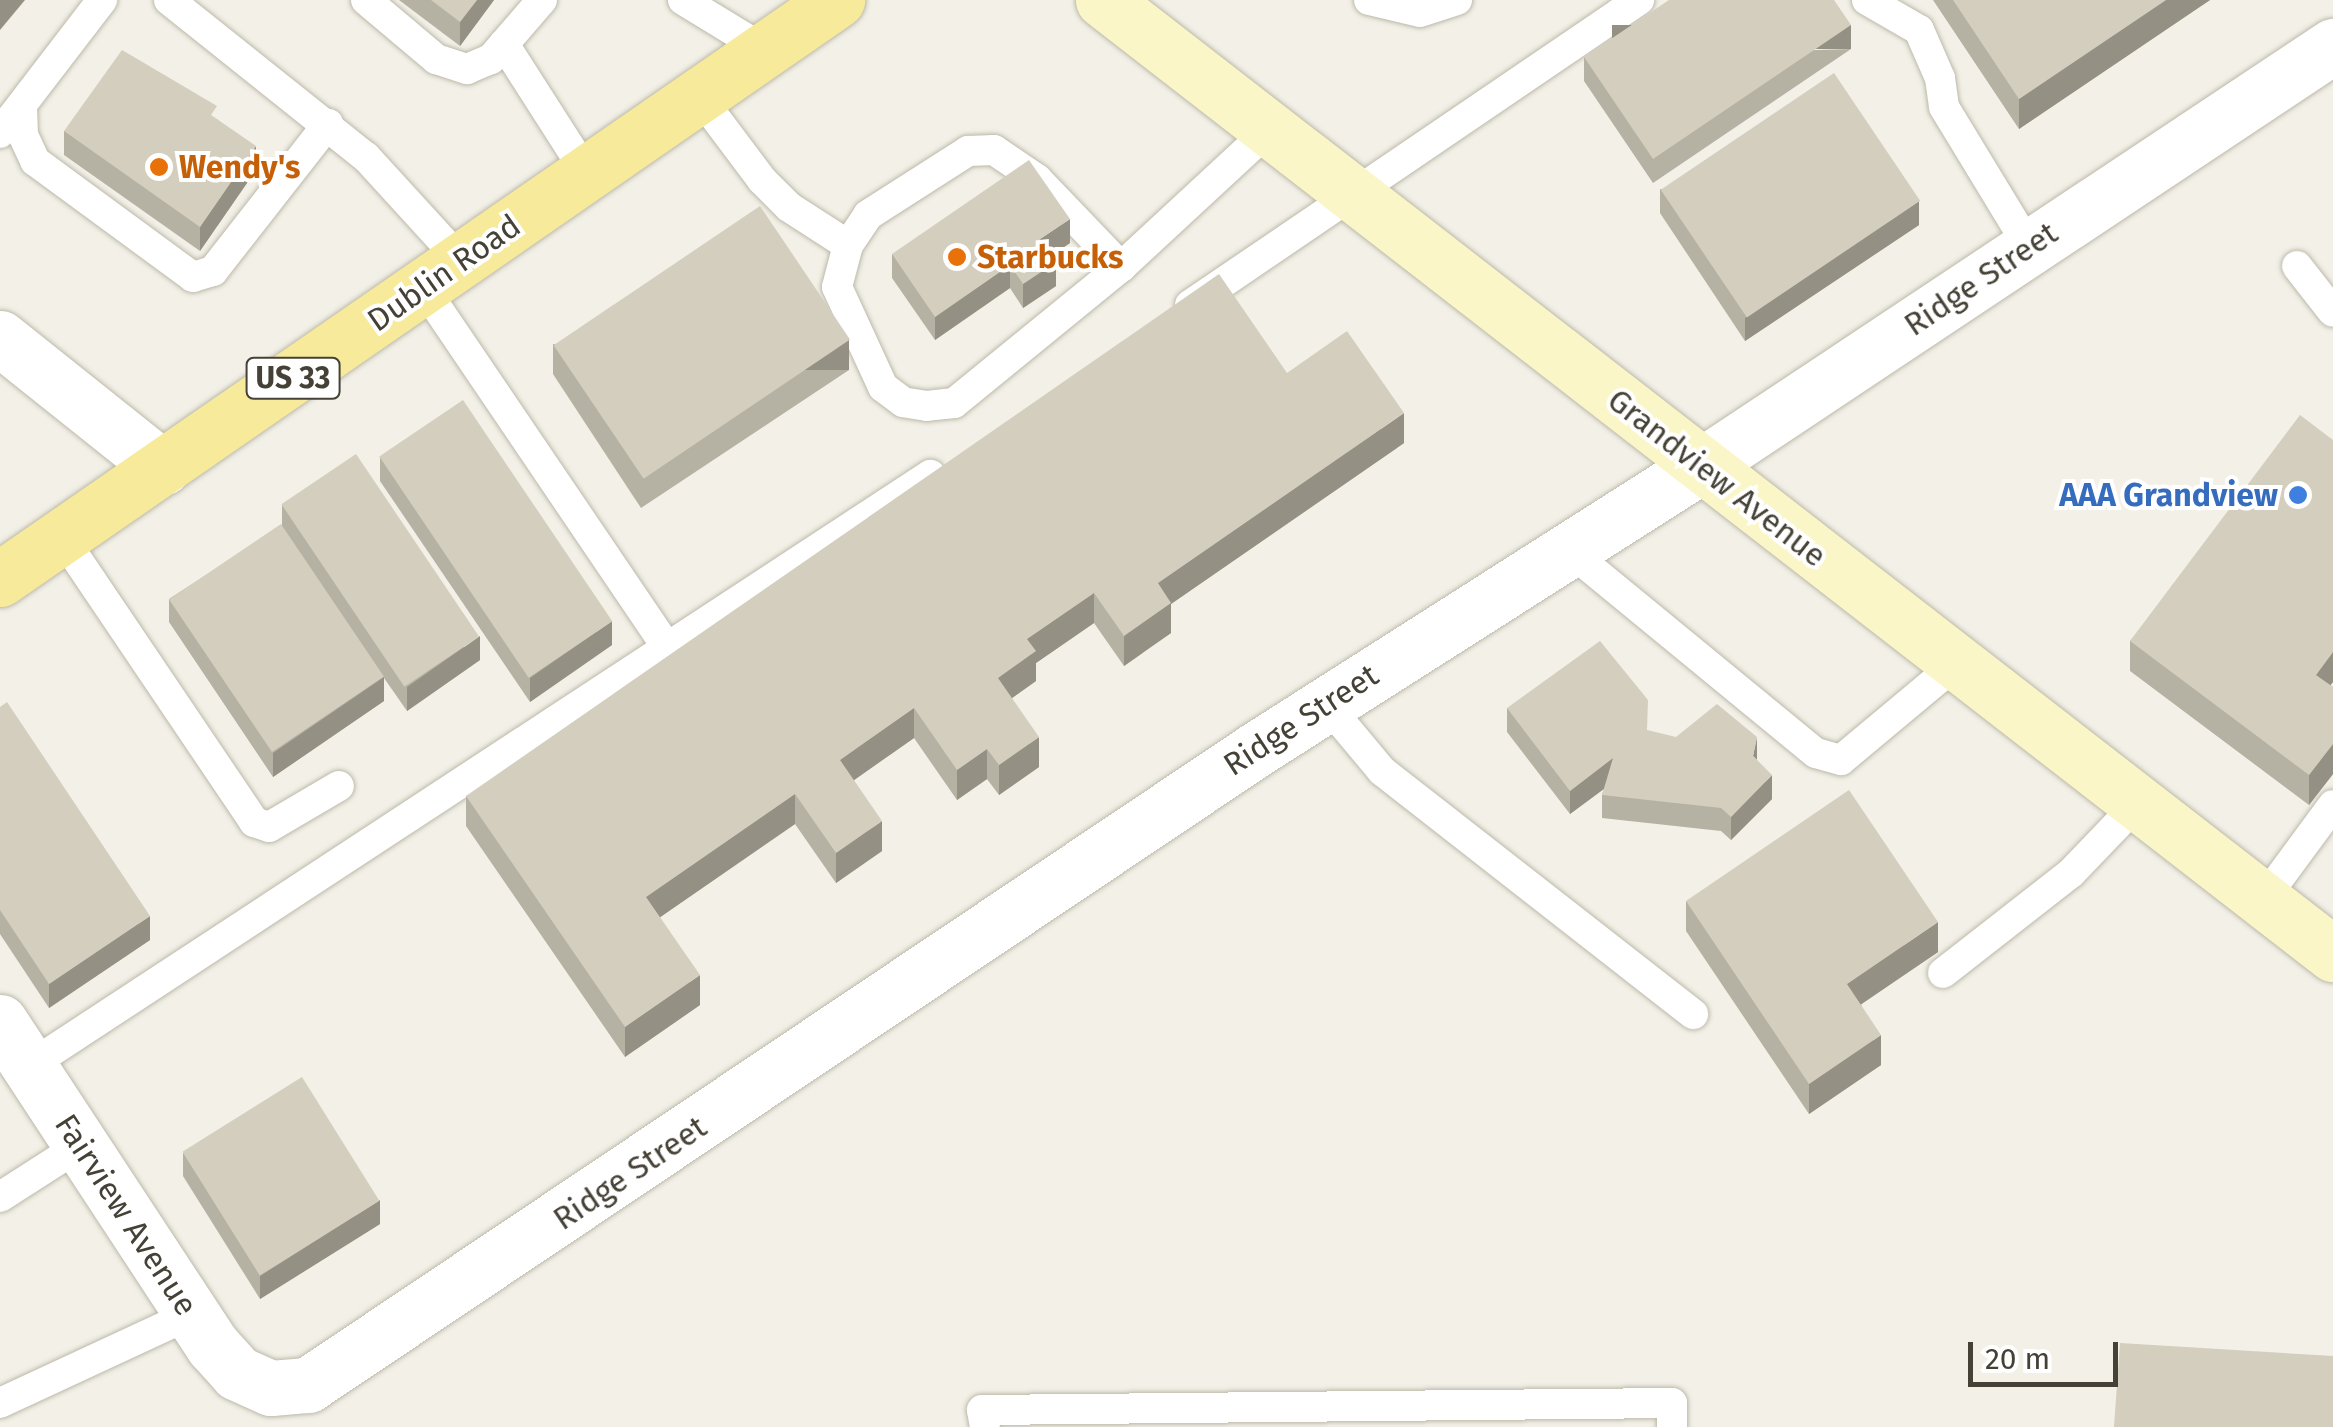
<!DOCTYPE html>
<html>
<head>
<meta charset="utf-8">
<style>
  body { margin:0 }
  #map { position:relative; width:2333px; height:1427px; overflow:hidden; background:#f2f0e7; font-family:"Fira Sans",sans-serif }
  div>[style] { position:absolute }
  .roads { filter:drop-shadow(0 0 2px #bdb9aa) drop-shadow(0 0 2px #bdb9aa) }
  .lane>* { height:30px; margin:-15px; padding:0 15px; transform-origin:15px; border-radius:15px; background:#fff }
  .street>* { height:55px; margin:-27.5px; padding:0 27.5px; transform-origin:27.5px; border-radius:27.5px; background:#fff }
  .secondary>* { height:55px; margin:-27.5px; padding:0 27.5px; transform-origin:27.5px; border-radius:27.5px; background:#fbf6c8 }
  .primary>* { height:55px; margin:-27.5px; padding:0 27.5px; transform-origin:27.5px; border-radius:27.5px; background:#f7eb9b }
  .wall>* { inset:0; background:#b5b1a3 }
  .shaded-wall>* { inset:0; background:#949084; transform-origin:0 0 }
  .building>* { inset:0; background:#d3cebd; transform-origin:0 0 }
  .dots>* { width:28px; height:28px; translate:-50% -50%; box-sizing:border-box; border:5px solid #fff; border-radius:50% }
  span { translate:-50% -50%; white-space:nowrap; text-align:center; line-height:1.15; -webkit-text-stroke:8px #fff; paint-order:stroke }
  .shield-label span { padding:2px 8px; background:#fff; border:2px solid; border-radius:8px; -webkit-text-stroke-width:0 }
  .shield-label { font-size:30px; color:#454136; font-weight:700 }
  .food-label { font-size:32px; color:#c56008; font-weight:700 }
  .left { translate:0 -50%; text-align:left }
  .street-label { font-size:32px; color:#454136 }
  .shop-label { font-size:32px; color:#366cbe; font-weight:700 }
  .right { translate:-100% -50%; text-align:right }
  .scale { position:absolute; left:1968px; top:1342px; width:150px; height:45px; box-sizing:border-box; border:5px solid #454136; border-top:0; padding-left:12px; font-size:30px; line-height:35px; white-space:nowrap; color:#454136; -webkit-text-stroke:8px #fff; paint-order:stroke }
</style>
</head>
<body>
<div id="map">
  <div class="roads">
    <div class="lane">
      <i style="left:169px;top:0;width:252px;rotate:38.6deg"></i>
      <i style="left:366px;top:157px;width:141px;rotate:47.6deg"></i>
      <i style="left:366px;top:0;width:92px;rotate:40.1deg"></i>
      <i style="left:436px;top:59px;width:33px;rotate:18deg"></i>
      <i style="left:467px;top:69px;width:26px;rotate:-23deg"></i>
      <i style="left:491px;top:59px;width:78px;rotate:-49.2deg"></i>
      <i style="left:683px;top:0;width:96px;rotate:31.4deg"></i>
      <i style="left:1369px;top:0;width:52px;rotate:13.2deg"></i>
      <i style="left:1420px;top:12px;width:39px;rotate:-18deg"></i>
      <i style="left:1867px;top:0;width:60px;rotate:30deg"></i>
      <i style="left:1919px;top:30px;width:52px;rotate:66.4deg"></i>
      <i style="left:1940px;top:78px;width:29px;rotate:82deg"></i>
      <i style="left:1944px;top:107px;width:164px;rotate:58.7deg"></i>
      <i style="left:504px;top:44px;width:154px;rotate:57.4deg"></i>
      <i style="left:699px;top:96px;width:105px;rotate:53.1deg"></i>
      <i style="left:762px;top:180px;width:38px;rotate:45deg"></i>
      <i style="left:789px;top:207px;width:70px;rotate:32.8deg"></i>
      <i style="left:22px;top:107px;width:28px;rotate:88deg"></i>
      <i style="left:23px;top:135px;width:29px;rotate:65deg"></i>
      <i style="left:35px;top:161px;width:196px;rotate:36.3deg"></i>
      <i style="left:193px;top:277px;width:21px;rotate:-17deg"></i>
      <i style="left:213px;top:271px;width:187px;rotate:-52deg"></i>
      <i style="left:0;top:133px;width:168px;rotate:-52.5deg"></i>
      <i style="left:2297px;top:266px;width:58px;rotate:52deg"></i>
      <i style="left:1121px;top:267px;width:215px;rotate:140.8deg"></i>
      <i style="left:954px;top:403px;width:27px;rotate:174deg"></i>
      <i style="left:927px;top:406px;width:24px;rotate:-171deg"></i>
      <i style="left:903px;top:402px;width:25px;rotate:-143deg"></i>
      <i style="left:883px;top:387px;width:110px;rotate:-114.7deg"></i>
      <i style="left:837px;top:287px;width:43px;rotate:-75.3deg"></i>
      <i style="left:848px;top:245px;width:36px;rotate:-56deg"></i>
      <i style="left:868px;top:215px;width:119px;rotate:-32.6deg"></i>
      <i style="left:968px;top:151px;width:26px;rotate:-2deg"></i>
      <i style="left:994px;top:150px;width:52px;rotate:34deg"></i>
      <i style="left:1037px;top:179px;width:122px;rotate:46.3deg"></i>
      <i style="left:1121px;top:267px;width:202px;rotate:-42.8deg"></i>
      <i style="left:423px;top:287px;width:436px;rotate:55.9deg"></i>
      <i style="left:1190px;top:305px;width:543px;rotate:-34.19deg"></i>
      <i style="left:62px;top:537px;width:344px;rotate:56deg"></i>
      <i style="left:254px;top:822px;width:16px;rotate:18deg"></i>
      <i style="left:269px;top:827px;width:81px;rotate:-30.4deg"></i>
      <i style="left:1566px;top:548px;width:323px;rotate:39.4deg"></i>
      <i style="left:1816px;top:753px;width:26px;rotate:16deg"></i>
      <i style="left:1841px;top:760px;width:151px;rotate:-39.9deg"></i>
      <i style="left:1326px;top:704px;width:87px;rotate:50.1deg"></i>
      <i style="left:1382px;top:771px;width:395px;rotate:38deg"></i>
      <i style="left:2263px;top:900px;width:118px;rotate:-53.6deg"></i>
      <i style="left:1943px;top:973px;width:162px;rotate:-38deg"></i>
      <i style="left:2071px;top:873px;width:98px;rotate:-46.2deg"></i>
      <i style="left:29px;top:1066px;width:1078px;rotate:-33.26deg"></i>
      <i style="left:0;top:1197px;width:96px;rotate:-32.7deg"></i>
      <i style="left:0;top:1403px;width:212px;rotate:-24.9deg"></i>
      <i style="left:985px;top:1427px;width:17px;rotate:-100deg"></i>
      <i style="left:982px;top:1410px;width:690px;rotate:-0.58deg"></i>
      <i style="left:1672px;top:1403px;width:24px;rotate:90deg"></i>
    </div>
    <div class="street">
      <i style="left:0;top:338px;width:208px;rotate:38.6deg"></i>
      <i style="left:0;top:1022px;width:388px;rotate:56.7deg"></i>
      <i style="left:213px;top:1346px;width:36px;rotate:48deg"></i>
      <i style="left:237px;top:1373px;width:37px;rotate:24deg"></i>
      <i style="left:271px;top:1388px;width:37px;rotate:-5deg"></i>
      <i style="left:308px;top:1385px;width:1140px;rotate:-33.84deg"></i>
      <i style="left:1255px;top:750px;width:529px;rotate:-32.49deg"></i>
      <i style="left:1701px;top:466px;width:759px;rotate:-33.61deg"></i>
    </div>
    <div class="secondary">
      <i style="left:1103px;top:0;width:1557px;rotate:37.8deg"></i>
    </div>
    <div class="primary">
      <i style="left:0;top:579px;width:1018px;rotate:-34.67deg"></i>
    </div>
  </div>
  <div class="wall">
    <i style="clip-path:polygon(399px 0,494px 0,460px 46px)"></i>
    <i style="clip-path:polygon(1933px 0,2210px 0,2019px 129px)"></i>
    <i style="clip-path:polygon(1851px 49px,1653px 183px,1584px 81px,1584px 57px)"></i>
    <i style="clip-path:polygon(217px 119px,256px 170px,200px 251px,64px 155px,64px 131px)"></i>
    <i style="clip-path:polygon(1660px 189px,1919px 225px,1745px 341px,1660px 213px)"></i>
    <i style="clip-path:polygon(1070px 243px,1051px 256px,1056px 286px,1023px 308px,1010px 288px,935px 340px,892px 278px,892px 254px)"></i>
    <i style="clip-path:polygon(553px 344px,849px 370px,641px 508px,553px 374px)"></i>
    <i style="clip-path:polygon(1287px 373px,1404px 443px,1171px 604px,1171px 633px,1124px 666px,1094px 623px,1036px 663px,1036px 681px,1012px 698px,1039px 767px,999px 795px,987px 779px,957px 800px,914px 738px,854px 780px,882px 851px,836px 883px,795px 824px,660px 917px,700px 1005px,625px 1057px,466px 826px,466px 796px)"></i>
    <i style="clip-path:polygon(2333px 440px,2333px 682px,2330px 685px,2333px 687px,2333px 774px,2309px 805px,2130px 671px,2130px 641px)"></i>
    <i style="clip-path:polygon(380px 457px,612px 645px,530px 702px,380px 481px)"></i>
    <i style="clip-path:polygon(282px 505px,480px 660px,407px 711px,384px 678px,384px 701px,273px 777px,169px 622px,169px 599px,282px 526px)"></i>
    <i style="clip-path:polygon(0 707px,150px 940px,49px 1008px,0 934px)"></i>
    <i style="clip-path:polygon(1507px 708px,1648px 731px,1757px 760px,1772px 799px,1731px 840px,1721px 831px,1602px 818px,1602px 795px,1604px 789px,1570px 814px,1507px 732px)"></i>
    <i style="clip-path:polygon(1686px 901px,1938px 952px,1861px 1004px,1881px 1065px,1809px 1114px,1686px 931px)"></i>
    <i style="clip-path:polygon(183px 1153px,380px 1224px,260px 1299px,183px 1176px)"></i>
  </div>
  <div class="shaded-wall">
    <i style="clip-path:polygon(0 0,25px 0,0 30px)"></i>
    <i style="clip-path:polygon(477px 0,494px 0,460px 46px,460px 22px)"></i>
    <i style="clip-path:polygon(2166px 0,2210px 0,2019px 129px,2019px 99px)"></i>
    <i style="left:1851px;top:25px;width:24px;height:239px;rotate:90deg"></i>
    <i style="clip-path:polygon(256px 146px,256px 170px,200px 251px,200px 227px)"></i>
    <i style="clip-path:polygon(1919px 201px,1919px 225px,1745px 341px,1745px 318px)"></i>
    <i style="clip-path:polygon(1070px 219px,1070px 243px,1040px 263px,1040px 239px)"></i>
    <i style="clip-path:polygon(1056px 262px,1056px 286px,1023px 308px,1023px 284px)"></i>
    <i style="clip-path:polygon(1010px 265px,1010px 288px,935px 340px,935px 317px)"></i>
    <i style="left:849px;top:340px;width:30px;height:250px;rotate:90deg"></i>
    <i style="clip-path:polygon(1404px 413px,1404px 443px,1171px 604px,1171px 633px,1124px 666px,1124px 636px,1158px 583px)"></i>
    <i style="clip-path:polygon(1094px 593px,1094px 623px,1036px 663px,1036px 681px,998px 708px,998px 678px,1027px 639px)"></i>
    <i style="clip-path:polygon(612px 621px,612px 645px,530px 702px,530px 678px)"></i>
    <i style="clip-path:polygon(480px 636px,480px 660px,407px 711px,407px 687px)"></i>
    <i style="clip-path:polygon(2333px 652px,2333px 682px,2316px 705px,2316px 675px)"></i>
    <i style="clip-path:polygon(384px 677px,384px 701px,273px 777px,273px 753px)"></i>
    <i style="clip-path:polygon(914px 708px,914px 738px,840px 790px,840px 760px)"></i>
    <i style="clip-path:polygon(1039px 737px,1039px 767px,999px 795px,999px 765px)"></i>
    <i style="clip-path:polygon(1757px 737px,1757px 760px,1753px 756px)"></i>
    <i style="clip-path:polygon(2333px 744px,2333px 774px,2309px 805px,2309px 775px)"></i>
    <i style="clip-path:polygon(987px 749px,987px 779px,957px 800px,957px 770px)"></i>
    <i style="clip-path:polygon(1613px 758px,1613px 782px,1570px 814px,1570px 791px)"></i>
    <i style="clip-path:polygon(1772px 775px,1772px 799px,1731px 840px,1731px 817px)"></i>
    <i style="clip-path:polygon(795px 794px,795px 824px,646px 927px,646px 897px)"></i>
    <i style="clip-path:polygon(882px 821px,882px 851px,836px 883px,836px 853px)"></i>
    <i style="clip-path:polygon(150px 916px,150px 940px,49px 1008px,49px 984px)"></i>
    <i style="clip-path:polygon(1938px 922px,1938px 952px,1847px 1014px,1847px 984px)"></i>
    <i style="clip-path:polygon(700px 975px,700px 1005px,625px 1057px,625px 1027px)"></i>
    <i style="clip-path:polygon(1881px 1035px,1881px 1065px,1809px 1114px,1809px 1084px)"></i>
    <i style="clip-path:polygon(380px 1200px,380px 1224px,260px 1299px,260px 1276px)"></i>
  </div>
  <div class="building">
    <i style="clip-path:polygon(431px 0,477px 0,460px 22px)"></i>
    <i style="clip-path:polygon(1669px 0,1834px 0,1851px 25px,1653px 159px,1584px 57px)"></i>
    <i style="clip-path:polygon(1953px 0,2166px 0,2019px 99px)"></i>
    <i style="clip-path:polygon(122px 50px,217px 106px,211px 115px,256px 146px,200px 227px,64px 131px)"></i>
    <i style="left:1834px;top:73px;width:154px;height:209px;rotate:56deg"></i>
    <i style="clip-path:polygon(1029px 160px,1070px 219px,1040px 239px,1056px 262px,1023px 284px,1010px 265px,935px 317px,892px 254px)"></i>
    <i style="left:760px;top:206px;width:161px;height:249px;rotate:56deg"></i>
    <i style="clip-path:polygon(1219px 274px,1287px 373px,1347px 331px,1404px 413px,1158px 583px,1171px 603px,1124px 636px,1094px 593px,1027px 639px,1036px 651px,998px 678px,1039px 737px,999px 765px,987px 749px,957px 770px,914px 708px,840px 760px,882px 821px,836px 853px,795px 794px,646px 897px,700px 975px,625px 1027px,466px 796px)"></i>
    <i style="left:463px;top:400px;width:267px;height:101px;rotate:56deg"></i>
    <i style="clip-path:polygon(2300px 415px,2333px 440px,2333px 652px,2316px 675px,2333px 687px,2333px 744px,2309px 775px,2130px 641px)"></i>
    <i style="left:356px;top:454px;width:220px;height:90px;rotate:56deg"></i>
    <i style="left:281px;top:524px;width:184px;height:135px;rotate:56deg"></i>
    <i style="clip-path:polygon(1600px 641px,1648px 700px,1647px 730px,1676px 737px,1717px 704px,1757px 737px,1753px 756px,1772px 775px,1731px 817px,1721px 808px,1602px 795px,1613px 758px,1570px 791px,1507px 708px)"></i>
    <i style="clip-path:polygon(7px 702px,150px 916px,49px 984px,0 910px,0 707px)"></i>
    <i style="clip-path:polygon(1849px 790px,1938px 922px,1847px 984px,1881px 1035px,1809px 1084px,1686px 901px)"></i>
    <i style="left:302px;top:1077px;width:146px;height:141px;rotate:58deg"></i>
    <i style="clip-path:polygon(2120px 1343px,2333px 1356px,2333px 1427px,2114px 1427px)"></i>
  </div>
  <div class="dots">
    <i style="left:159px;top:167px;background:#e8710a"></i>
    <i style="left:957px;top:257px;background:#e8710a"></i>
    <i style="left:2298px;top:495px;background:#3f7fe0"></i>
  </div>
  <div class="shield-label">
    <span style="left:293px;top:378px">US 33</span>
  </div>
  <div class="food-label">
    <span class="left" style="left:179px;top:167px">Wendy's</span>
    <span class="left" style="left:977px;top:257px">Starbucks</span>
  </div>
  <div class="street-label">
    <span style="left:444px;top:273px;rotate:-35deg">Dublin Road</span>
    <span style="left:1981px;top:279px;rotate:-34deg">Ridge Street</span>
    <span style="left:1717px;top:478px;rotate:38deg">Grandview Avenue</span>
    <span style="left:1301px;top:720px;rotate:-33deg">Ridge Street</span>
    <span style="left:630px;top:1173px;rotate:-34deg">Ridge Street</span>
    <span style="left:126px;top:1215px;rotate:57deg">Fairview Avenue</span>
  </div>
  <div class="shop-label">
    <span class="right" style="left:2278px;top:495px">AAA Grandview</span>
  </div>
  <div class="scale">20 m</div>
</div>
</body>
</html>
